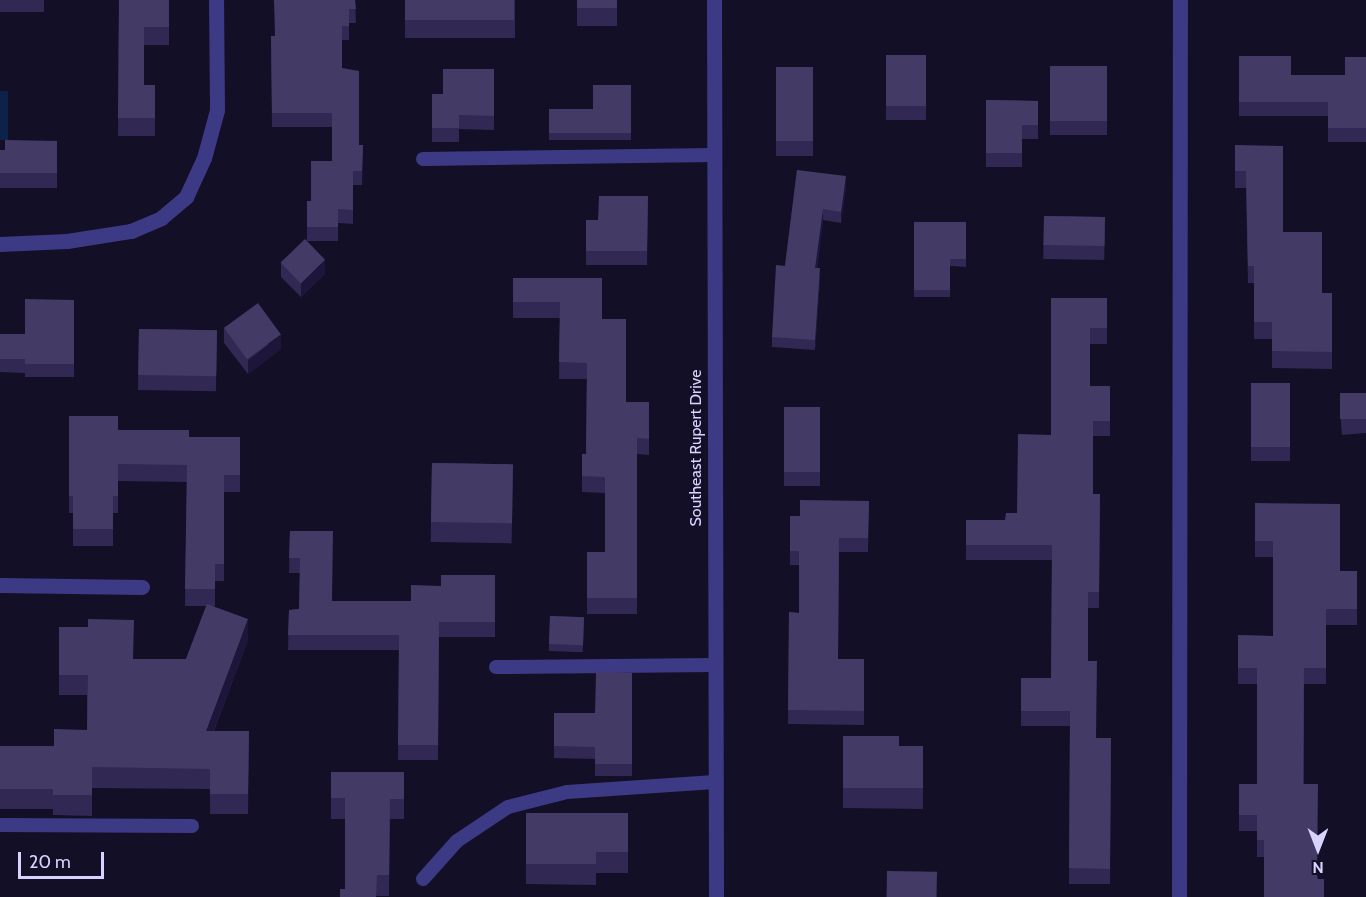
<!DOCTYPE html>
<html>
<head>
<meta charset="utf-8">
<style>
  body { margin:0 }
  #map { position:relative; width:1366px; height:897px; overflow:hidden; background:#130f26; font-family:Cabin,sans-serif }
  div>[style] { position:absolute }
  .water>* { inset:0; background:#0c2248; transform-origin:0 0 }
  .service>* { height:14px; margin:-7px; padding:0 7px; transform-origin:7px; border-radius:7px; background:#3d3a85 }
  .minor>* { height:15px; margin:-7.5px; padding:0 7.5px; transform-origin:7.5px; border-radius:7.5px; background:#3d3a85 }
  .wall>* { inset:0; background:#312854; transform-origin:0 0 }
  .shaded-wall>* { inset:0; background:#1d163a }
  .building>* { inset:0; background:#433a66; transform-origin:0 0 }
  span { translate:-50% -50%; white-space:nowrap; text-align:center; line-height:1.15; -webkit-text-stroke:5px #130f26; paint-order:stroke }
  .street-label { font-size:16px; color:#d9d4ff }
  .north { position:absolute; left:1288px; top:819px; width:60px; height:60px; -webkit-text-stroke:4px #130f26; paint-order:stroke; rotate:180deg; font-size:16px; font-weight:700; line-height:24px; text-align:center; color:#d9d4ff }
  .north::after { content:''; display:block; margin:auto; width:21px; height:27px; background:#d9d4ff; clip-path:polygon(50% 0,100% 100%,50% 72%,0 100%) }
  .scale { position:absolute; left:18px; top:852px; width:86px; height:27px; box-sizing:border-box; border:3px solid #d9d4ff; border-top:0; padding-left:8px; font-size:18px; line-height:21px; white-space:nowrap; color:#d9d4ff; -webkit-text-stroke:4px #130f26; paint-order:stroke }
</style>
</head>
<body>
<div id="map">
  <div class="water">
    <i style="left:8px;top:91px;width:49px;height:8px;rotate:90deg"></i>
  </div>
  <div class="service">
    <i style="left:423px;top:159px;width:291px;rotate:-0.8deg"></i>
    <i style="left:496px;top:667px;width:219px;rotate:-0.5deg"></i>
    <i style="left:0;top:825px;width:192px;rotate:0.3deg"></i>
    <i style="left:423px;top:879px;width:51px;rotate:-48.2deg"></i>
    <i style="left:457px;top:841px;width:61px;rotate:-33.7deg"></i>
    <i style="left:508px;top:807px;width:61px;rotate:-14.3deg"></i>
    <i style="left:567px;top:792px;width:148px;rotate:-3.9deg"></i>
  </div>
  <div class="minor">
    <i style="left:714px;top:0;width:897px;rotate:89.87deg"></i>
    <i style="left:0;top:244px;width:67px;rotate:-2.6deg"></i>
    <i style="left:67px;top:241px;width:65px;rotate:-8.9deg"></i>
    <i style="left:131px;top:231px;width:33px;rotate:-23deg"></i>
    <i style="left:161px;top:218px;width:33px;rotate:-40deg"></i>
    <i style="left:186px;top:197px;width:43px;rotate:-65.2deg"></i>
    <i style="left:204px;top:158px;width:50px;rotate:-74.8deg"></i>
    <i style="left:217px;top:110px;width:110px;rotate:-90.5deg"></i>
    <i style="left:0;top:585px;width:142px;rotate:0.8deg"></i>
    <i style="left:1179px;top:897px;width:897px;rotate:-89.94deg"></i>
  </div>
  <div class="wall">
    <i style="left:0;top:0;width:44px;height:12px"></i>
    <i style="clip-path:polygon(119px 0,169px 0,169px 45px,144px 45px,144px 85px,155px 85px,155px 136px,118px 136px)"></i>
    <i style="clip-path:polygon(355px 0,356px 23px,349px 23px,349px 40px,342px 40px,342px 68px,359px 145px,363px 145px,362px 185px,353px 185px,353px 224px,338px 223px,338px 241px,307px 241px,307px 201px,311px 201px,332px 161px,332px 127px,272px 127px,271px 36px,274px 36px)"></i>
    <i style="left:405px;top:0;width:110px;height:38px"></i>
    <i style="left:577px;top:0;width:40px;height:26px"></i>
    <i style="left:886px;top:55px;width:40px;height:65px"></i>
    <i style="clip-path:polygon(1239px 56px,1291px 75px,1345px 75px,1366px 57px,1366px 142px,1328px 142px,1328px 116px,1239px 116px)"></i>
    <i style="left:1050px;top:66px;width:57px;height:69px"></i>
    <i style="left:776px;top:67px;width:37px;height:89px"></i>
    <i style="clip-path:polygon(494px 69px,494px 130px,459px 129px,459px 142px,432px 142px,432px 94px,443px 94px)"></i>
    <i style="clip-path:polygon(631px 85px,631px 140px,549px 140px,549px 109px,593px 109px)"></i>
    <i style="clip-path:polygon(986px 100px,1038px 101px,1038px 139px,1022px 139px,1022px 167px,986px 167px)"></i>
    <i style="clip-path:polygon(57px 141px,57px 188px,0 188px,0 150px,5px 150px)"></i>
    <i style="clip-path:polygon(1235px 145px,1283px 232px,1322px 293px,1332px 293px,1332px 369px,1272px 368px,1272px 339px,1254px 339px,1254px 283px,1248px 283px,1246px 188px,1235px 188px)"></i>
    <i style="clip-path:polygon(797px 170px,846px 187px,841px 223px,823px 220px,817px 268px,820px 279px,815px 350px,772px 347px,772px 337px,785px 266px)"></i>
    <i style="clip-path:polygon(648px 196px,647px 265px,586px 265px,586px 220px,598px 220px)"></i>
    <i style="left:1044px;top:216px;width:61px;height:43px;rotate:1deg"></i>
    <i style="clip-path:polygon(914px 222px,966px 222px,966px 267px,950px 266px,950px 297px,914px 297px)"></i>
    <i style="clip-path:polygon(281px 263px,325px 274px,301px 297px,281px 277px)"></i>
    <i style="clip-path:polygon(513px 278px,602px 319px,626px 402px,649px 402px,649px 455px,637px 454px,637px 614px,587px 614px,587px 552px,605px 552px,605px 493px,582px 492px,582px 454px,586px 454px,587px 379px,559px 379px,560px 318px,513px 318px)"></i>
    <i style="clip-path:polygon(1051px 298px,1107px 298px,1107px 344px,1090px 344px,1090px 386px,1110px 386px,1110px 436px,1093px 436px,1093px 494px,1100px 494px,1099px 608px,1088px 608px,1088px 661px,1096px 738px,1111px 738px,1110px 884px,1069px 884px,1070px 726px,1021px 726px,1021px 678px,1051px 678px,1052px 560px,966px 560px,966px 520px,1005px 520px,1017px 513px,1051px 435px)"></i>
    <i style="clip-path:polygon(74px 300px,74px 377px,25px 377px,25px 373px,0 372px,0 334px,25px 334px)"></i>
    <i style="clip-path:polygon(224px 328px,281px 349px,248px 374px,224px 343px)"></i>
    <i style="left:139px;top:329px;width:78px;height:61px;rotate:1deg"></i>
    <i style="left:1251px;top:383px;width:39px;height:78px"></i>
    <i style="clip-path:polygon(1366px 393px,1366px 433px,1342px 435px,1340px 410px,1340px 395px)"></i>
    <i style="left:784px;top:407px;width:36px;height:79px"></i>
    <i style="clip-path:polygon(69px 416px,118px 430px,189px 437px,240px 437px,240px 492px,224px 492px,224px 581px,215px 581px,215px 606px,213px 606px,248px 640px,214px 731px,249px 731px,248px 814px,210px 814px,210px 789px,92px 788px,92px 816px,53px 815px,53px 809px,0 809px,0 746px,54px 746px,87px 730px,87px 695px,59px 695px,59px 627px,133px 659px,186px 659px,206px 606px,185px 606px,187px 482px,118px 481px,118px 513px,113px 513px,113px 546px,73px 546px,73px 513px,69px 513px)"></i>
    <i style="left:432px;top:463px;width:81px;height:79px;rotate:1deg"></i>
    <i style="clip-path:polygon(869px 501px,868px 552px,839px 552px,838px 659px,864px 659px,864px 725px,788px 724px,789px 612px,799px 613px,799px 565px,790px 565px,790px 516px,800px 516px)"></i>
    <i style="clip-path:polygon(1255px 503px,1340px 571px,1357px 571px,1357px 625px,1326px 625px,1326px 684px,1304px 684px,1304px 784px,1318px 879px,1324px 897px,1264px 857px,1257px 857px,1257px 831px,1239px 831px,1239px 784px,1257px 784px,1257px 684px,1238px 684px,1238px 635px,1273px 636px,1273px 557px,1255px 557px)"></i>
    <i style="clip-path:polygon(290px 531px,332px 601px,411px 601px,441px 586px,495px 575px,495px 637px,439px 637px,438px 760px,398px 760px,399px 650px,288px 650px,289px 610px,299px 609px,300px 573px,289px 573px)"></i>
    <i style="left:550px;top:616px;width:34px;height:35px;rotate:2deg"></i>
    <i style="clip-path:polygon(632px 673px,632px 776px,595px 776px,595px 759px,554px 758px,554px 713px,595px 713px)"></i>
    <i style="clip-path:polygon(899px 746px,923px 746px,923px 809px,843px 808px,843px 788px)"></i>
    <i style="clip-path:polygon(331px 772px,404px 772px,404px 819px,390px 819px,389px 896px,377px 896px,345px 889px,345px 819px,331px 819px)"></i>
    <i style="clip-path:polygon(526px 813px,628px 813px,628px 873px,596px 873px,596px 885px,526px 884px)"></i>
  </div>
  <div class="shaded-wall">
    <i style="clip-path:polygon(846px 176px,846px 187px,841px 223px,841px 212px)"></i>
    <i style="clip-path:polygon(823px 209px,823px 220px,815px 278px,815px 268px)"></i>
    <i style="clip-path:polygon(325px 260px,325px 274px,301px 297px,301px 283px)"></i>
    <i style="clip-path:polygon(820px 268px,820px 279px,815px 350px,815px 340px)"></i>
    <i style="clip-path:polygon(281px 335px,281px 349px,248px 374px,248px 360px)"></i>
    <i style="clip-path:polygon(248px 619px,248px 640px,206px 751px,206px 731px)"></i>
  </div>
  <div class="building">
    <i style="clip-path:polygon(119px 0,169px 0,169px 27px,144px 27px,144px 85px,155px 85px,155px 118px,118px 118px)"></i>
    <i style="clip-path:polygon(274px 0,355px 0,356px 9px,349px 9px,349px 26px,342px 26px,342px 68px,359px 71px,359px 145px,363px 145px,362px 171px,353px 171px,353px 210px,338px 209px,338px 227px,307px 227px,307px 201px,311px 201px,311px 161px,332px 161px,332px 113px,272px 113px,271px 36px,275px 36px)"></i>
    <i style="left:405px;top:0;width:109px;height:20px"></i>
    <i style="left:577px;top:0;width:40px;height:8px"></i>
    <i style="left:886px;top:55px;width:40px;height:51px"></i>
    <i style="clip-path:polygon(1239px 56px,1291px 56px,1291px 75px,1345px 75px,1345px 57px,1366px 57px,1366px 128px,1328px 128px,1328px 102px,1239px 102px)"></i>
    <i style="left:1050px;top:66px;width:57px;height:55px"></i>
    <i style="left:776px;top:67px;width:37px;height:74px"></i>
    <i style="clip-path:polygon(443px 69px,494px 69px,494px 116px,459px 115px,459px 128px,432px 128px,432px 94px,443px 94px)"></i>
    <i style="clip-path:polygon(593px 85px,631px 85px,631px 133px,549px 133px,549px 109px,593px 109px)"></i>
    <i style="clip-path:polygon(986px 100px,1038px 101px,1038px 125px,1022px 125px,1022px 153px,986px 153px)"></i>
    <i style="clip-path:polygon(5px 140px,57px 141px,57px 173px,0 173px,0 150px,5px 150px)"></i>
    <i style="clip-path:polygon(1235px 145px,1283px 146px,1283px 232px,1322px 232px,1322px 293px,1332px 293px,1332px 352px,1272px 351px,1272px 322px,1254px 322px,1254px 266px,1248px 266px,1246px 171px,1235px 171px)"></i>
    <i style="clip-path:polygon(797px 170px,846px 176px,841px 212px,823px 209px,815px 268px,820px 268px,815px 340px,772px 337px,776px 265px,785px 266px)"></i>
    <i style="clip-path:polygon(599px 196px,648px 196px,647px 251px,586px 251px,586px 220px,598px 220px)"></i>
    <i style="left:1044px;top:216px;width:61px;height:29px;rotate:1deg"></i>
    <i style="clip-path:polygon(914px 222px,966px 222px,966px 259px,950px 259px,950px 290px,914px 290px)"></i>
    <i style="left:305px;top:239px;width:29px;height:34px;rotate:46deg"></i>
    <i style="clip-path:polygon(513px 278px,602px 278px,602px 319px,626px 319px,626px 402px,649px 402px,649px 439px,637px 438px,637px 598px,587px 598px,587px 552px,605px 552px,605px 477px,582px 476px,582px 454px,586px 454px,587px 363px,559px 362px,560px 302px,513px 302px)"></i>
    <i style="clip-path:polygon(1051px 298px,1107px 298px,1107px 328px,1090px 328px,1090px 386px,1110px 386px,1110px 421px,1093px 421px,1093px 494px,1100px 494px,1099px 592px,1088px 592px,1088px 661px,1097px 661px,1096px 738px,1111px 738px,1110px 869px,1069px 868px,1070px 711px,1021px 711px,1021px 678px,1051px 678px,1052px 545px,966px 545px,966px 520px,1005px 520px,1006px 513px,1017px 513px,1018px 434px,1051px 435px)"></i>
    <i style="clip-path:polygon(25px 299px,74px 300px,74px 364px,25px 364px,25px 359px,0 359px,0 334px,25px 334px)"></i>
    <i style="left:258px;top:303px;width:39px;height:42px;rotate:54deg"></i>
    <i style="left:139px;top:329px;width:78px;height:46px;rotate:1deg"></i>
    <i style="left:1251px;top:383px;width:39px;height:64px"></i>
    <i style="left:1366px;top:393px;width:26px;height:26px;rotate:90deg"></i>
    <i style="left:784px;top:407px;width:36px;height:65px"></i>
    <i style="clip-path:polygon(69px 416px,118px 416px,118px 430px,189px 430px,189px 437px,240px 437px,240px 475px,224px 475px,224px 564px,215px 564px,215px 589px,185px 589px,187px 465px,118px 464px,118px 496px,113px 496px,113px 529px,73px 529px,73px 496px,69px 496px)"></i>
    <i style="left:432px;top:463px;width:81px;height:59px;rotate:1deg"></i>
    <i style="clip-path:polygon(800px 500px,869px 501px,868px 538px,839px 538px,838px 659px,864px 659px,864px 711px,788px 710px,789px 612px,799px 613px,799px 551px,790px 551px,790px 516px,800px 516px)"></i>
    <i style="clip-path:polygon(1255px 503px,1340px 504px,1340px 571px,1357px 571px,1357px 609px,1326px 609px,1326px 668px,1304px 668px,1303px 784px,1318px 784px,1317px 879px,1324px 879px,1324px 897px,1264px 897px,1264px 840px,1257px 840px,1257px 815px,1239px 815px,1239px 784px,1257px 784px,1257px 668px,1238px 668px,1238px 635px,1273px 636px,1273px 541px,1255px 541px)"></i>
    <i style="clip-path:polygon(290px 531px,333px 531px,332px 601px,411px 601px,411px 585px,441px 586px,441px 575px,495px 575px,495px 622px,439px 622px,438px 745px,398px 745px,399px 635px,288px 635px,289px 610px,299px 609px,300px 558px,289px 558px)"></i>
    <i style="clip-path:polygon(207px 604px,248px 619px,206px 731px,249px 731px,248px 794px,210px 794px,210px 769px,92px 767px,92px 795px,53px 795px,53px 789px,0 789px,0 746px,54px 746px,54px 729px,87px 730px,88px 675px,59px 675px,59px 627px,88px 627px,88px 619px,134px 620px,133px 659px,186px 659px)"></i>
    <i style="left:550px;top:616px;width:34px;height:28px;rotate:2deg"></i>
    <i style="clip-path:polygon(596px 672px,632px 673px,632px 764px,595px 764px,595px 747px,554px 746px,554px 713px,595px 713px)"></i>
    <i style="clip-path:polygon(843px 736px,899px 736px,899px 746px,923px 746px,923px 788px,843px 788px)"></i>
    <i style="clip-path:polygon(331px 772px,404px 772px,404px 799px,390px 799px,389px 875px,377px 875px,376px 897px,340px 897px,340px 889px,345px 889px,345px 798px,331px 798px)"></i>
    <i style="clip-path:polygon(526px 813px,628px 813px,628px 852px,596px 852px,596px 864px,526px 864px)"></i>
    <i style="left:887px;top:871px;width:50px;height:26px;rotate:1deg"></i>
  </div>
  <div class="street-label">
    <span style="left:696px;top:448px;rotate:-90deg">Southeast Rupert Drive</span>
  </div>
  <div class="north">N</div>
  <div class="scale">20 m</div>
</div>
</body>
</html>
